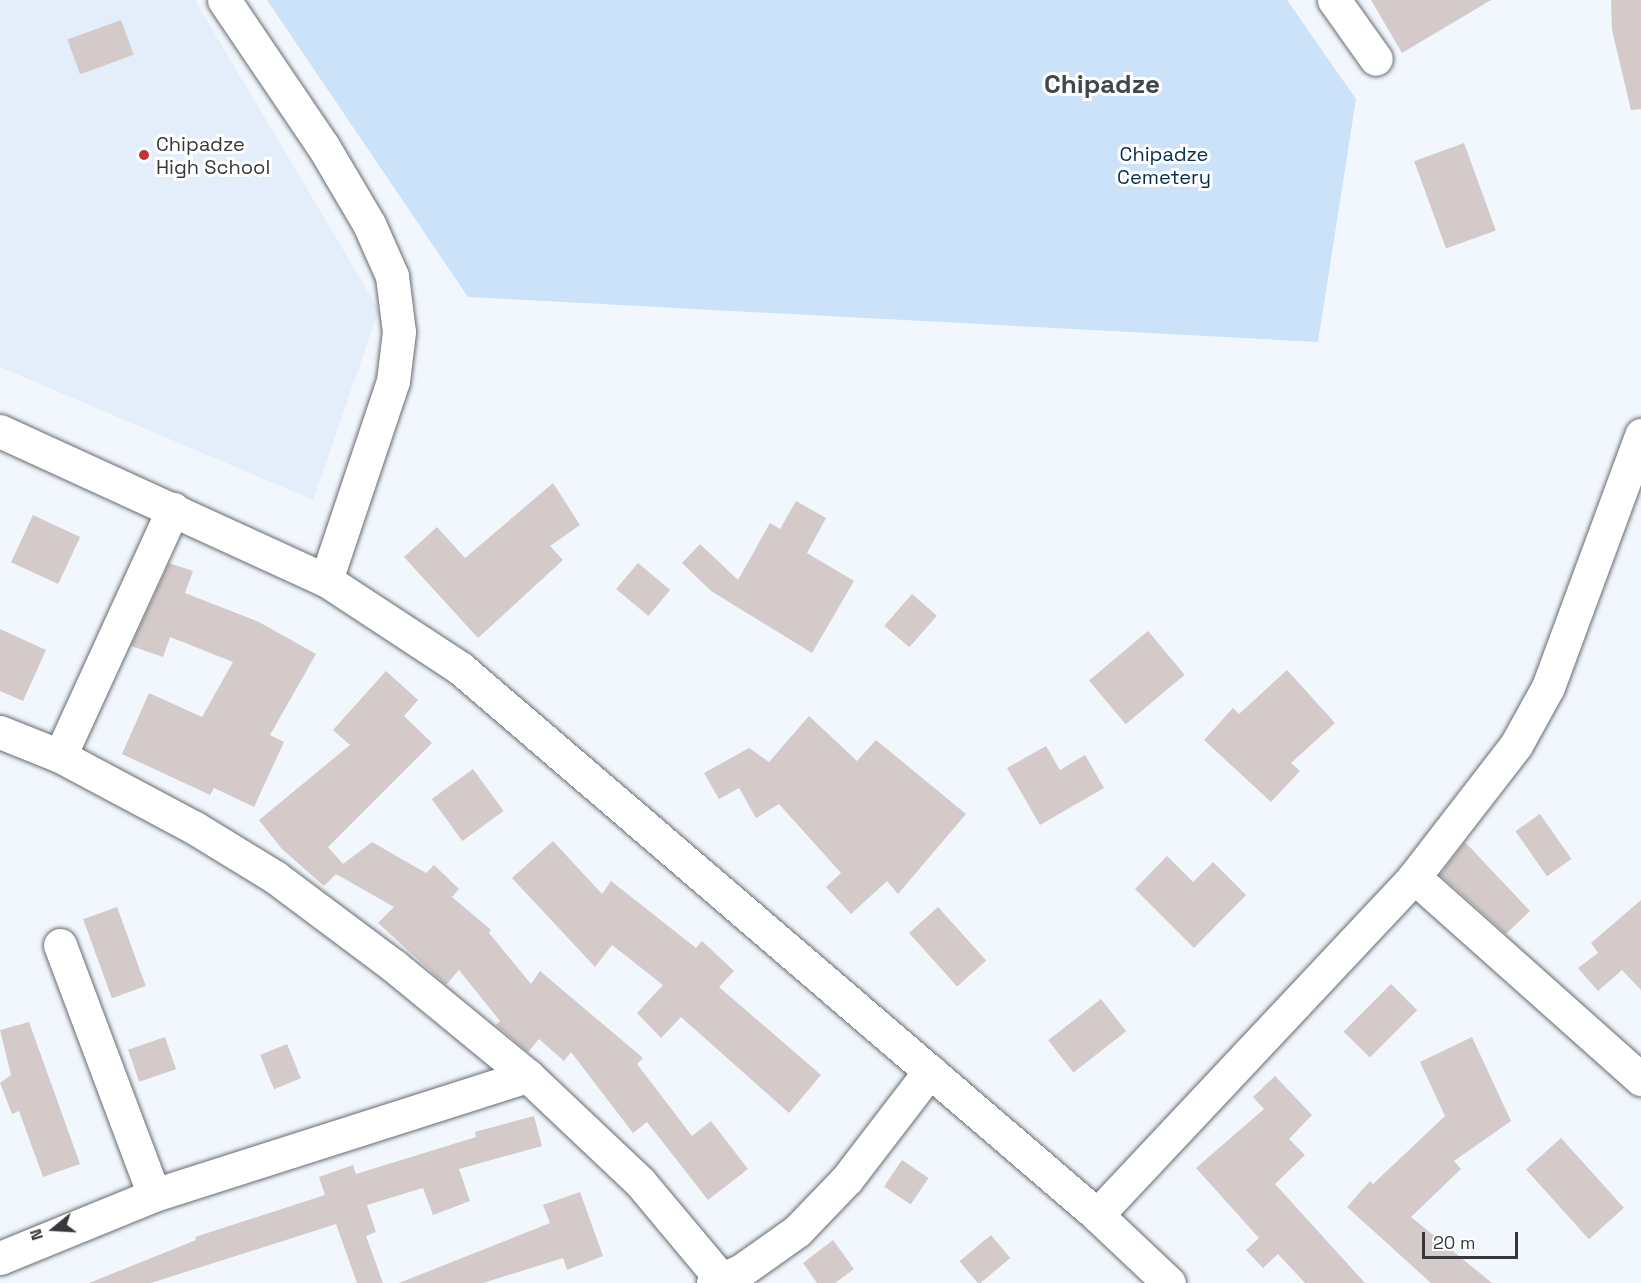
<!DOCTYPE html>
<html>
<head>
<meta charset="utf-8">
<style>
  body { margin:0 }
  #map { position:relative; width:1641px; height:1283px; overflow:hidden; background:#f2f7fd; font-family:"Space Grotesk",sans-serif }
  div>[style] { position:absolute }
  .built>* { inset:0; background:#e3eefa }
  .green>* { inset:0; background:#cce2f9 }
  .building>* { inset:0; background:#d3cac9; transform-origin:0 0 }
  .roads { filter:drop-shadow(0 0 2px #676c71) drop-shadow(0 0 2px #676c71) }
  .minor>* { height:33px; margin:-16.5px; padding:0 16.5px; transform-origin:16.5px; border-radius:16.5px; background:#fff }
  .dots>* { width:16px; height:16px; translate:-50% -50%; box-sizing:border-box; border:3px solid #fff; border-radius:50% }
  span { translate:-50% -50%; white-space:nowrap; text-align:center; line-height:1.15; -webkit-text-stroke:6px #fff; paint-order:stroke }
  .poi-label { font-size:20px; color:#36383a }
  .left { translate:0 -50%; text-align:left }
  .park-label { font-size:20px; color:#022e53 }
  .district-label { font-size:26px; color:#41464a; font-weight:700 }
  .north { position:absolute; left:24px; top:1199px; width:60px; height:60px; -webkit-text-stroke:4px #fff; paint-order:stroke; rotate:252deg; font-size:16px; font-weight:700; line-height:24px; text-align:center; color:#36383a }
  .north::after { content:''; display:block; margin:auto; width:21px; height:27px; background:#36383a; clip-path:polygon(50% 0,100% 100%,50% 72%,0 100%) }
  .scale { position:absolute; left:1422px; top:1232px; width:96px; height:27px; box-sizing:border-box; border:3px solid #36383a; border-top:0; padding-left:8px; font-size:18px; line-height:21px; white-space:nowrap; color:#36383a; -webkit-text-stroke:4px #fff; paint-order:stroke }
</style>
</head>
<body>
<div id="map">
  <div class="built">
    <i style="clip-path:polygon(0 0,195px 0,379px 310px,313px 500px,0 367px)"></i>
  </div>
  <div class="green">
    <i style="clip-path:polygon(267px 0,1287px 0,1356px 99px,1318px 342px,468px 297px)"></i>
  </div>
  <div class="building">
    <i style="clip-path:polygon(1371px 0,1491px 0,1402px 53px)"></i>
    <i style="clip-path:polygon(1611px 0,1641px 0,1641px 109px,1631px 110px,1612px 30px)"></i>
    <i style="left:121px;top:20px;width:37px;height:57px;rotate:70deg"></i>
    <i style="left:1464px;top:143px;width:93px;height:53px;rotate:70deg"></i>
    <i style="clip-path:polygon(553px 483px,580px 525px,550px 546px,563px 560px,478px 638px,404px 557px,437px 527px,465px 558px)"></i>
    <i style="clip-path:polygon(796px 501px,826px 518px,807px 553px,854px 581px,812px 653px,711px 591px,682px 563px,700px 544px,738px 580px,770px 523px,780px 529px)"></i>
    <i style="left:33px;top:515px;width:52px;height:52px;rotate:25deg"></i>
    <i style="clip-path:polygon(169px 563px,193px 571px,185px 593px,259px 622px,316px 654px,270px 735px,284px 742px,254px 807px,214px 788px,210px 795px,122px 754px,149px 693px,202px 717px,233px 662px,170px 637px,163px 657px,131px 646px)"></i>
    <i style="left:638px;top:563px;width:42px;height:34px;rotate:40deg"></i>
    <i style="left:912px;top:594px;width:33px;height:42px;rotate:41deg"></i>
    <i style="clip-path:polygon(0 629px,46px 650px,23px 701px,0 691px)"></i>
    <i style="left:1148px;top:631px;width:57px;height:77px;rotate:50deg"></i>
    <i style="clip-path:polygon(1287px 670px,1335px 723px,1291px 763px,1300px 771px,1271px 802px,1204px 740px,1233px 708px,1239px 714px)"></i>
    <i style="clip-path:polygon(386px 671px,418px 700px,404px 716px,432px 743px,328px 847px,343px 864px,372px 842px,426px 873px,434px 865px,459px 889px,452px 897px,491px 930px,489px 933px,531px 984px,540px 971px,643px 1058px,637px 1064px,692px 1136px,711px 1121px,748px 1169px,708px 1200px,647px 1122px,633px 1133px,571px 1052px,564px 1061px,539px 1039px,528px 1052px,496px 1025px,500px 1021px,459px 970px,446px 985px,378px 923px,394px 907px,336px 874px,324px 886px,282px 849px,259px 820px,350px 745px,333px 730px)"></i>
    <i style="clip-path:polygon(809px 716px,857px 761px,876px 740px,966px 814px,898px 894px,887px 881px,851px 914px,826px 887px,841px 873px,779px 804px,756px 818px,739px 788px,719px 799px,704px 773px,749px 748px,769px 762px)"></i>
    <i style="clip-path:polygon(1046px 746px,1060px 770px,1085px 755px,1104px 788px,1040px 825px,1007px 768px)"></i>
    <i style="left:473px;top:769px;width:52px;height:51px;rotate:54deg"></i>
    <i style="left:1540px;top:814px;width:55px;height:30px;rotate:55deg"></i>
    <i style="clip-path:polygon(553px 841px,602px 894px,611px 881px,696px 948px,702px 941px,734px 971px,719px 987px,821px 1075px,789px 1113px,681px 1017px,661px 1038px,637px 1013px,663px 985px,612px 945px,595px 967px,512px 878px)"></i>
    <i style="clip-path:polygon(1465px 842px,1530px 911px,1506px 934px,1440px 875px)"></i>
    <i style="clip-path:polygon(1167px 856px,1193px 882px,1213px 862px,1246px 895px,1194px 948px,1135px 889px)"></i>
    <i style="clip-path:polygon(1641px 900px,1641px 990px,1622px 970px,1598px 991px,1578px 968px,1598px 953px,1591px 943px)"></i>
    <i style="left:117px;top:907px;width:84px;height:36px;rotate:70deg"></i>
    <i style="left:938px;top:907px;width:72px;height:39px;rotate:48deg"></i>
    <i style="left:1391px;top:984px;width:37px;height:67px;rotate:45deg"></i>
    <i style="left:1101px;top:999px;width:41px;height:67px;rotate:52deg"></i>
    <i style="clip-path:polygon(29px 1022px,80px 1164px,43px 1177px,19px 1111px,12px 1114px,0 1083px,11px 1075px,0 1030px)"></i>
    <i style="left:165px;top:1037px;width:34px;height:39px;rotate:71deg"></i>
    <i style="clip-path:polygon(1472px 1037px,1511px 1121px,1454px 1161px,1461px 1169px,1411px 1217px,1492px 1283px,1431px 1283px,1347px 1207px,1370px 1181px,1373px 1184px,1445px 1116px,1420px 1062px)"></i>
    <i style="left:287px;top:1044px;width:37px;height:29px;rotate:68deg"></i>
    <i style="clip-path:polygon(1275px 1076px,1312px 1115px,1289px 1139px,1305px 1155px,1275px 1184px,1365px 1283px,1305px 1283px,1278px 1254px,1263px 1268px,1246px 1250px,1259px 1238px,1196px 1168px,1264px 1109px,1253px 1097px)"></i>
    <i style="clip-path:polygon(534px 1116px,542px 1146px,459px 1169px,470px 1201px,433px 1215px,423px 1188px,367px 1205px,376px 1232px,366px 1236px,383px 1283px,357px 1283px,336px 1224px,151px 1283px,89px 1283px,196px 1240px,195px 1237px,325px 1195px,319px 1177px,353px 1165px,356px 1174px,476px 1137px,475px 1132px)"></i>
    <i style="left:1561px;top:1138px;width:94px;height:47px;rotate:48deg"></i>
    <i style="left:902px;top:1160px;width:32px;height:32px;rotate:34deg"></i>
    <i style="clip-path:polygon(580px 1192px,603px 1256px,567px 1270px,563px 1258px,483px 1283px,399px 1283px,550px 1223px,543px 1205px)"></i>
    <i style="left:991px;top:1235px;width:30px;height:41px;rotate:50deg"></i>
    <i style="clip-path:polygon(833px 1240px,854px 1269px,835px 1283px,817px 1283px,803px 1263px)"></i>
  </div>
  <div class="roads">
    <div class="minor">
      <i style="left:224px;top:0;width:176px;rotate:55.9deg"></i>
      <i style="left:323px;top:146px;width:91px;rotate:59.5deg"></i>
      <i style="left:369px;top:224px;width:57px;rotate:66.1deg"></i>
      <i style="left:392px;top:276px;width:56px;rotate:82.9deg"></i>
      <i style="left:399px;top:332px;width:49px;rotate:97deg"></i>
      <i style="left:393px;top:381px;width:210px;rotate:108.6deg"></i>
      <i style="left:1334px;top:0;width:72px;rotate:54.6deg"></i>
      <i style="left:0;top:431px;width:358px;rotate:24.6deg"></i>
      <i style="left:326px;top:580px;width:160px;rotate:33.3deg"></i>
      <i style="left:460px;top:668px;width:840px;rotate:40.65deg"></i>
      <i style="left:1097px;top:1215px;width:99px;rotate:43.4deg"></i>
      <i style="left:0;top:732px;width:65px;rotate:21.8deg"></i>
      <i style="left:60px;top:756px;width:153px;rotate:28.1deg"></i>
      <i style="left:195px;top:828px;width:94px;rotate:31.5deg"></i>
      <i style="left:275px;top:877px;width:149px;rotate:36.8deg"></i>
      <i style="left:394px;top:966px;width:173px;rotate:39.4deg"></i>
      <i style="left:528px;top:1076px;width:154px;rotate:43.4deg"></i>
      <i style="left:640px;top:1182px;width:126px;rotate:50.1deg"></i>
      <i style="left:60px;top:756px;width:272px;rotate:-65.4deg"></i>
      <i style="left:1414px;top:877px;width:304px;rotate:41.7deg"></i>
      <i style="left:60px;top:945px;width:267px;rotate:69.4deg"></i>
      <i style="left:1097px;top:1215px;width:463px;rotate:-46.8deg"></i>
      <i style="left:1414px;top:877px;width:167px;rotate:-52.3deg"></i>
      <i style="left:1516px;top:745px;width:66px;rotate:-61.1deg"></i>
      <i style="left:1548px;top:687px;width:269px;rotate:-69.7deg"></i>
      <i style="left:0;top:1258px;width:166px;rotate:-22.2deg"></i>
      <i style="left:154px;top:1195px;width:392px;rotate:-17.7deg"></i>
      <i style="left:713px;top:1283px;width:32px;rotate:-24deg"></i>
      <i style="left:742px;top:1270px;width:67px;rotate:-35.3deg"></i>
      <i style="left:797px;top:1231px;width:72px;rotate:-46.1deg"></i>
      <i style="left:847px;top:1179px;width:136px;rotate:-52.5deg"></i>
    </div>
  </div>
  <div class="dots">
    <i style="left:144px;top:155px;background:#c33438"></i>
  </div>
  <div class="poi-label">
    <span class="left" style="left:156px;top:156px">Chipadze<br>High School</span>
  </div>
  <div class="park-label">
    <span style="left:1164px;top:166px">Chipadze<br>Cemetery</span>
  </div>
  <div class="district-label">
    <span style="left:1102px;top:85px">Chipadze</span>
  </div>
  <div class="north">N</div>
  <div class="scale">20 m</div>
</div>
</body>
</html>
